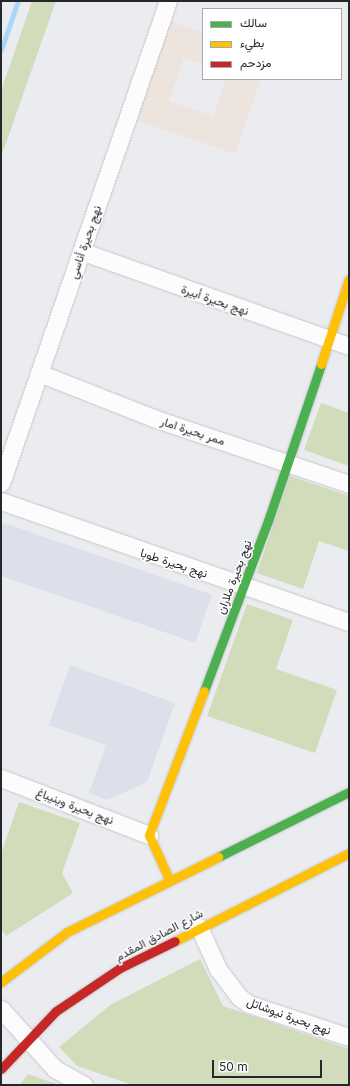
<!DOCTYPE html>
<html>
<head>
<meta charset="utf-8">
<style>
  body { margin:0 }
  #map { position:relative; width:350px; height:1086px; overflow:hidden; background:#ebecf0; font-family:Inter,Vazirmatn,sans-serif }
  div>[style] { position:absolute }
  .built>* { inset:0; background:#dde0ea; transform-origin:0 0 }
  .education>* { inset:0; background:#ede4dd }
  .green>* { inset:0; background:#d1dcba }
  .stream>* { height:4.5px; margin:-2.25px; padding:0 2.25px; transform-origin:2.25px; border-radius:2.25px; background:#a7d8fa }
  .roads { filter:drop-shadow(0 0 1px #c7c8ca) drop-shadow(0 0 1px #c7c8ca) }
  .street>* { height:17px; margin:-8.5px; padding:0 8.5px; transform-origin:8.5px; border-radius:8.5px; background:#fcfcfd }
  .fast>* { height:9px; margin:-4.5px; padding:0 4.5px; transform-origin:4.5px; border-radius:4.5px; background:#4caf50 }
  .slow>* { height:9px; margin:-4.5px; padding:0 4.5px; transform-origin:4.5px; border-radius:4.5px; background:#ffc107 }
  .jam>* { height:9px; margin:-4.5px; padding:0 4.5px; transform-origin:4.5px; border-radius:4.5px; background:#c62828 }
  span { translate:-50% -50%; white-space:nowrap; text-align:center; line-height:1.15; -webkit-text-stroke:3px #fff; paint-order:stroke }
  .street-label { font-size:12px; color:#26272a }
  .frame { position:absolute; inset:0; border:2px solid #26272a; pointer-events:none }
  .legend { position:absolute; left:202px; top:8px; width:140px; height:72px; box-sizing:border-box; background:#fff; border:1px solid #a8a9aa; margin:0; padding:5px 7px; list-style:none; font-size:12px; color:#26272a }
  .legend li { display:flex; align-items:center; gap:8px; height:20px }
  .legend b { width:20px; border:1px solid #a8a9aa }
  .scale { position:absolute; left:212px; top:1060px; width:110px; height:18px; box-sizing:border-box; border:2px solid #26272a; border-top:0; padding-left:5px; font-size:12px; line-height:14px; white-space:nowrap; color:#26272a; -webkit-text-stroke:3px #fff; paint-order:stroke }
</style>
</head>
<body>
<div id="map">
  <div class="built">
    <i style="left:1px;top:522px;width:223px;height:51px;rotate:19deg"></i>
    <i style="clip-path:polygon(70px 665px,175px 703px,147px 782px,107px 800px,89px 793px,106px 745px,49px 725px)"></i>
  </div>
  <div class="education">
    <i style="clip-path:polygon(170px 21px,203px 33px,203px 64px,184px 58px,169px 101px,213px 116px,226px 79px,261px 79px,235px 154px,136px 120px)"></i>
  </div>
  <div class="green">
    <i style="clip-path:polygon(32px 1px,56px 1px,1px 157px,1px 91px)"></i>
    <i style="clip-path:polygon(321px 403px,349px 413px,349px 466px,304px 450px)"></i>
    <i style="clip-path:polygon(290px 476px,349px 496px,349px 551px,319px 541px,303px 589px,257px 573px)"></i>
    <i style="clip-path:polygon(247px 604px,293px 620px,276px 669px,337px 690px,315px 753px,207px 716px)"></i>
    <i style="clip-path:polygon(19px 802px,80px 823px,62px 873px,73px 893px,6px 936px,1px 928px,1px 854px)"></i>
    <i style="clip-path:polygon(200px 959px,223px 1006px,349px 1049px,349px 1085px,133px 1085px,77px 1066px,59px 1047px,110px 1005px)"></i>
    <i style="clip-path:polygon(28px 1074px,59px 1085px,20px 1085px)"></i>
  </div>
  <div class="stream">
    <i style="left:1px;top:50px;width:52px;rotate:-70.9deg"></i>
  </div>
  <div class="roads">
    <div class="street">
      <i style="left:81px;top:251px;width:284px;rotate:19.5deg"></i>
      <i style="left:39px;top:373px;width:123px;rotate:21.5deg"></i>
      <i style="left:153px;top:418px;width:207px;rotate:18.6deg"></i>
      <i style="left:1px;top:483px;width:510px;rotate:-70.89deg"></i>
      <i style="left:1px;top:501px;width:368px;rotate:19.2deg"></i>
      <i style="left:1px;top:778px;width:159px;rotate:21.1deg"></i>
      <i style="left:199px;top:927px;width:46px;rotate:65.7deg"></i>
      <i style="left:218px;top:969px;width:35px;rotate:53deg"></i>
      <i style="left:239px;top:997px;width:12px;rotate:35deg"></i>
      <i style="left:249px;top:1004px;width:105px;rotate:18.3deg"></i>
      <i style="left:1px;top:1009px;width:81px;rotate:48deg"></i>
      <i style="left:55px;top:1069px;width:33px;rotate:29deg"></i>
    </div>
    <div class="fast">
      <i style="left:204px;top:691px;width:182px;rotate:-69.4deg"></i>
      <i style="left:268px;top:521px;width:166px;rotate:-71.3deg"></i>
      <i style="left:218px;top:857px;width:146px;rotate:-26.4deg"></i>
    </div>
    <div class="slow">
      <i style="left:321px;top:364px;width:89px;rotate:-71.8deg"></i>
      <i style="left:169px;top:879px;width:48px;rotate:-114.4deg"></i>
      <i style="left:149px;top:835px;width:154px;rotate:-69.1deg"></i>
      <i style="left:175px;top:941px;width:195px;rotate:-26.8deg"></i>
      <i style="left:1px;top:982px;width:83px;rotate:-37.1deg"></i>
      <i style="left:67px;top:932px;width:169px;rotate:-26.4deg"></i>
    </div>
    <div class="jam">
      <i style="left:1px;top:1069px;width:80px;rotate:-46.5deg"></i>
      <i style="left:56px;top:1011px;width:77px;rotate:-33.9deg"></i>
      <i style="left:120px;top:968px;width:61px;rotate:-26.1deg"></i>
    </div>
  </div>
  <div class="street-label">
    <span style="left:85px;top:242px;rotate:-71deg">نهج بحيرة أناسي</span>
    <span style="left:215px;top:300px;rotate:19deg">نهج بحيرة أبيرة</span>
    <span style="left:193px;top:431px;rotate:18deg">ممر بحيرة امار</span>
    <span style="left:174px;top:563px;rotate:18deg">نهج بحيرة طوبا</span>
    <span style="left:234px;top:577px;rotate:-69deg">نهج بحيرة ملاران</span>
    <span style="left:75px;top:806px;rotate:21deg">نهج بحيرة وينيباغ</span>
    <span style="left:159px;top:935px;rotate:-28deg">شارع الصادق المقدم</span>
    <span style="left:289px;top:1016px;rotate:20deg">نهج بحيرة نيوشاتل</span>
  </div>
  <div class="frame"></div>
  <ul class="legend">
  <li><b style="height:5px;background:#4caf50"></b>سالك</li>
  <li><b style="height:5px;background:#ffc107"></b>بطيء</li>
  <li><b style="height:5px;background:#c62828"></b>مزدحم</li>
  </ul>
  <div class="scale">50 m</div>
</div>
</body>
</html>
